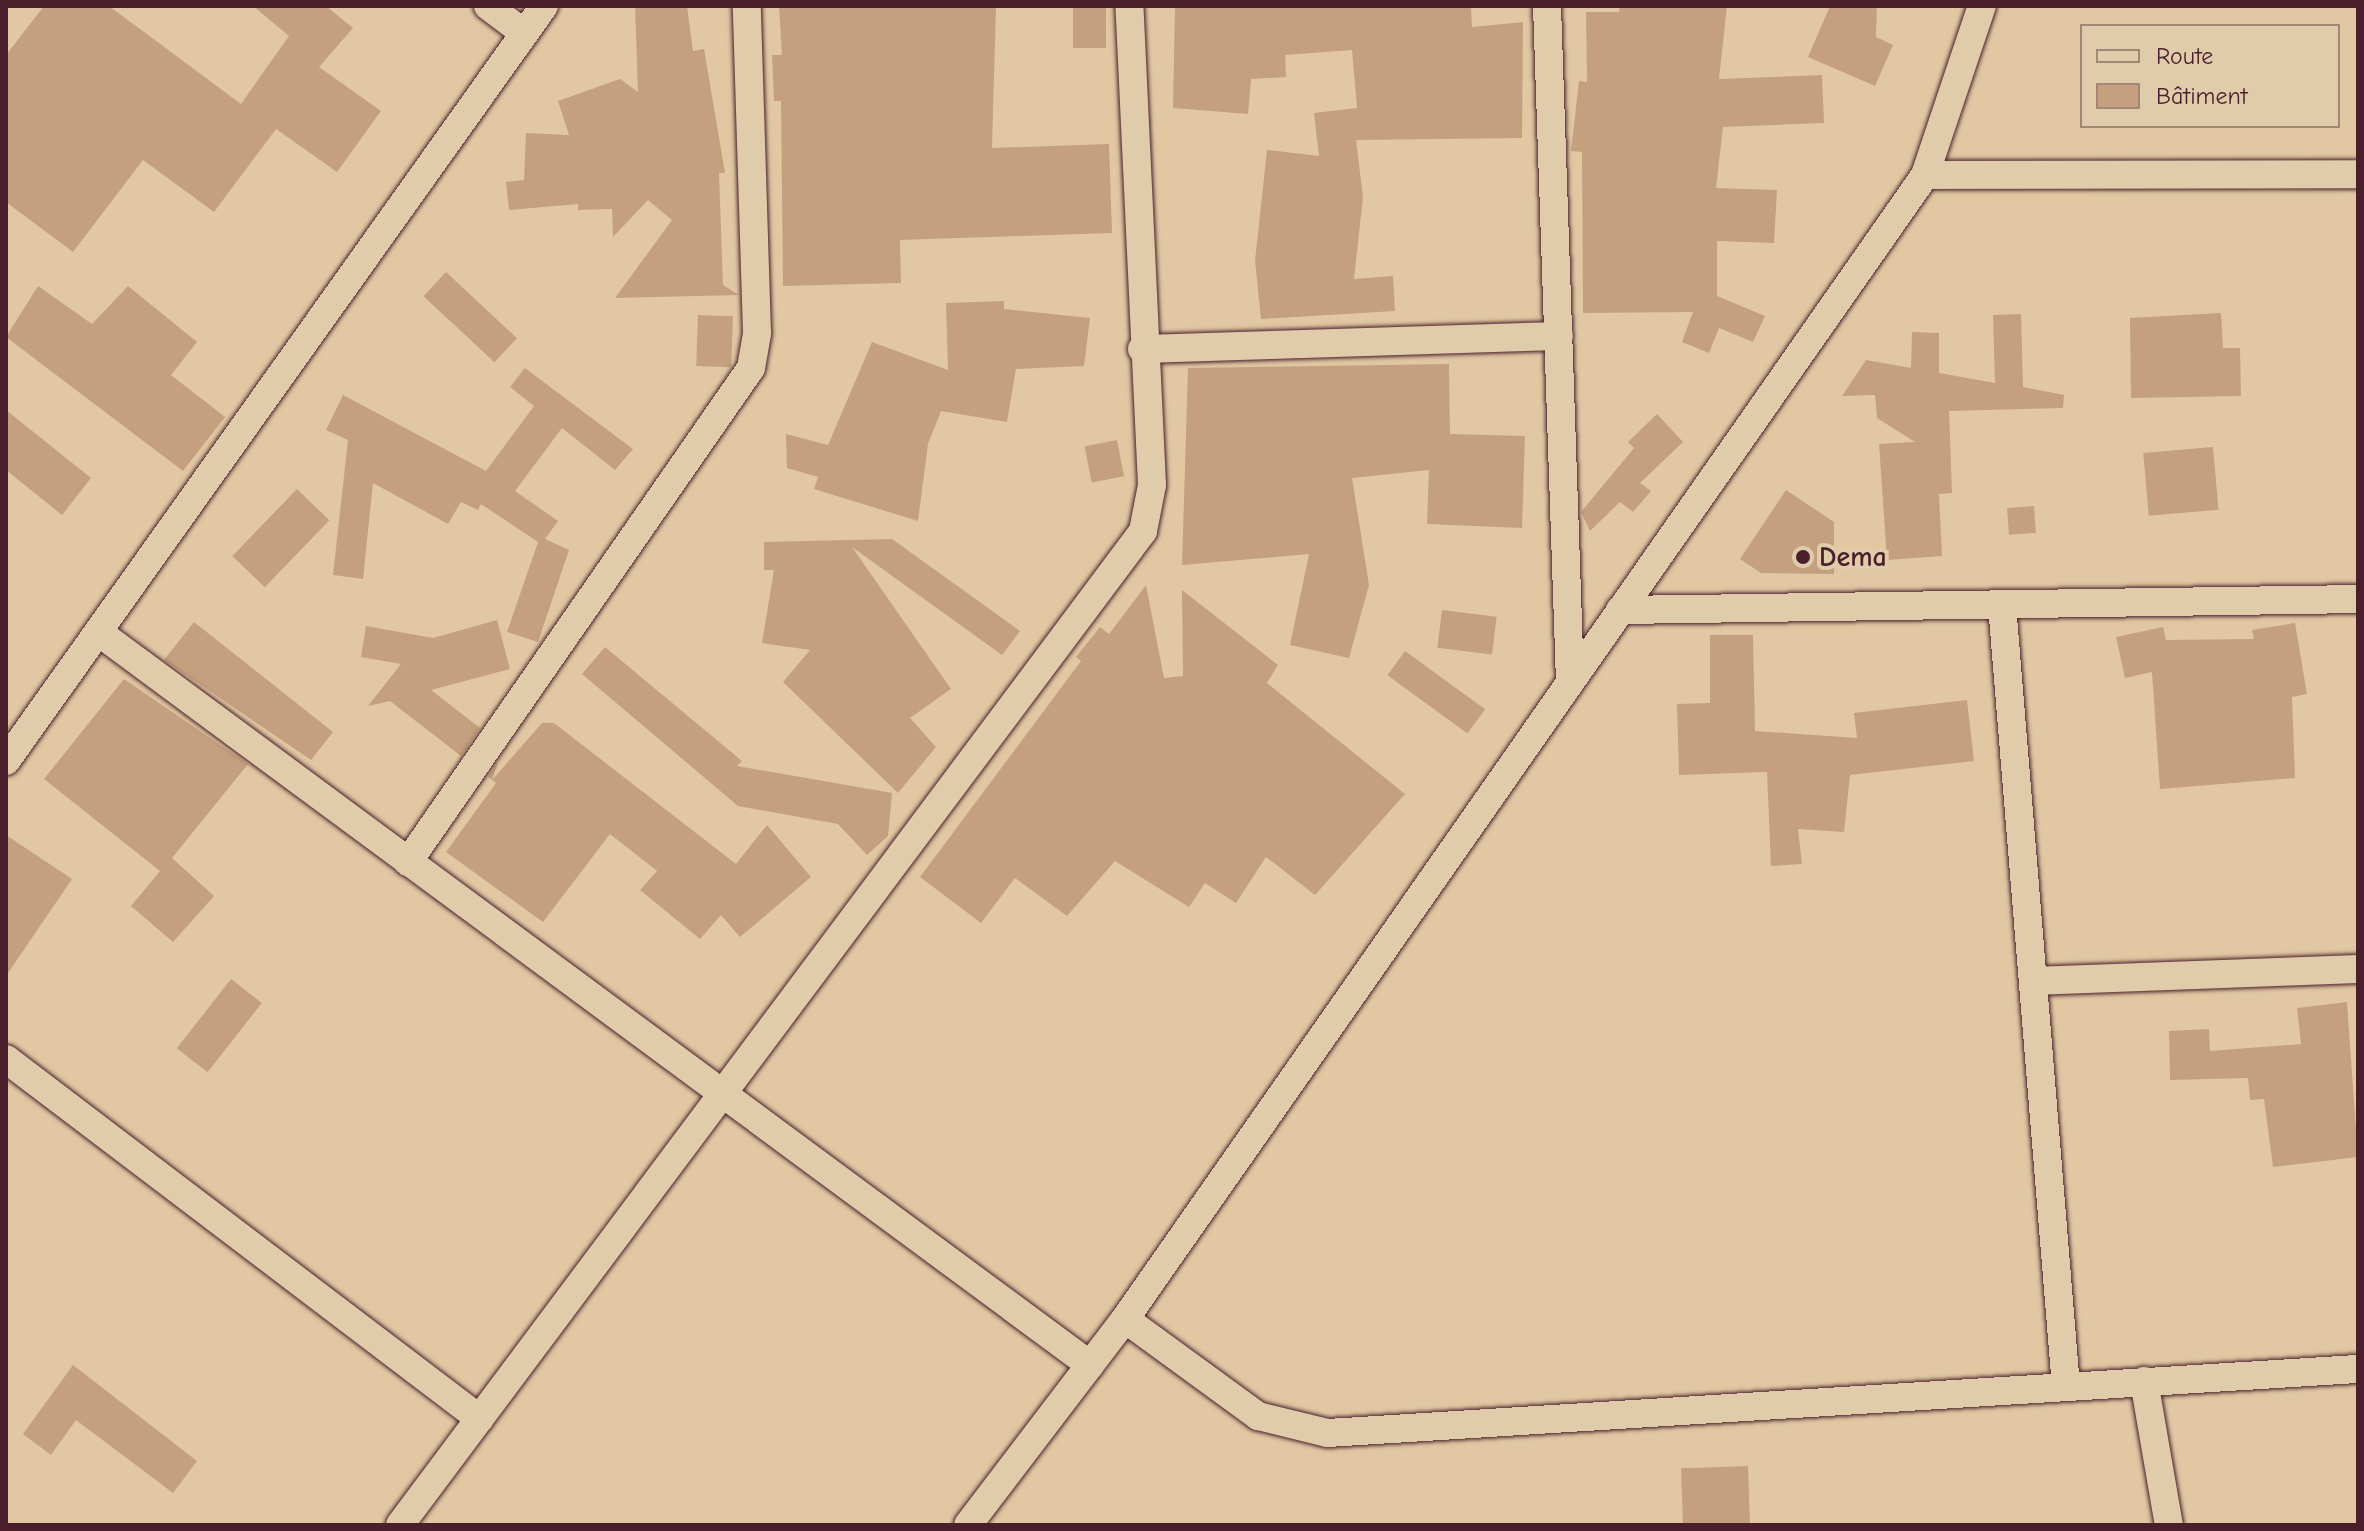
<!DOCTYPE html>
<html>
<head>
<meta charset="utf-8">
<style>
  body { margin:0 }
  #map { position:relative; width:2364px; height:1531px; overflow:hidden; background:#e1c8a3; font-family:"Comic Neue",sans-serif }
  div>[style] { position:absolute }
  .building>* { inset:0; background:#c4a07e; transform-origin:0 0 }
  .roads { filter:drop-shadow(0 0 2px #4a1f2b) drop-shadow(0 0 2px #4a1f2b) }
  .street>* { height:28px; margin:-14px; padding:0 14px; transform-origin:14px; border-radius:14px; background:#e0cbaa }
  .dots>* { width:22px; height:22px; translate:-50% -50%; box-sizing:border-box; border:4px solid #e0cbaa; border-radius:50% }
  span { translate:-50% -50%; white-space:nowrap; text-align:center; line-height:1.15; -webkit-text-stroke:8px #e0cbaa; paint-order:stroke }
  .poi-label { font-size:28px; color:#4a1f2b; font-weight:700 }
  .left { translate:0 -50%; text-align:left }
  .frame { position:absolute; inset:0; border:8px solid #4a1f2b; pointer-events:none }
  .legend { position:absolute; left:2080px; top:24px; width:260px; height:104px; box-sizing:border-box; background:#e0cbaa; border:2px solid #a48677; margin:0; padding:10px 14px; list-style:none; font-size:24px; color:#4a1f2b }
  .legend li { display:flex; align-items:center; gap:16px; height:40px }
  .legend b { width:40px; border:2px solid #a48677 }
</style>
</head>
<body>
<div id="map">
  <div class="building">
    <i style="clip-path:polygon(44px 6px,109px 6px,241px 104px,289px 36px,253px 6px,326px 6px,353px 28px,319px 67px,381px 111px,337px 172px,276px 129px,214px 212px,143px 160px,73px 252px,6px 202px,6px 55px)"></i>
    <i style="clip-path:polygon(635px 6px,687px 6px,693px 51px,704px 49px,725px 173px,719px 173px,723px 285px,739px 295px,615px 298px,672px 220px,648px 200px,613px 237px,612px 209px,578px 210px,578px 204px,509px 210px,506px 182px,524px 180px,526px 133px,569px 135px,558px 101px,620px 79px,638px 92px)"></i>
    <i style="clip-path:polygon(779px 6px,996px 6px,992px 148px,1109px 144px,1112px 233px,900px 240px,901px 283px,783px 286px,781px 101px,774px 101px,772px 55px,782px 55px)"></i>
    <i style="left:1073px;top:6px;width:33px;height:42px"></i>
    <i style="clip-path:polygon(1175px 6px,1471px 6px,1472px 27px,1523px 22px,1522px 138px,1356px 140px,1363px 197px,1354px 279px,1393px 276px,1395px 311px,1261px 319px,1255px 261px,1267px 150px,1319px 156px,1314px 113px,1357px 108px,1352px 50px,1285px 55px,1286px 77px,1251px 79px,1248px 114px,1173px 108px)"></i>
    <i style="clip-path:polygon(1620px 6px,1727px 6px,1719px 79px,1822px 75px,1824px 123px,1723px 127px,1716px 188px,1777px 190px,1774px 243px,1717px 241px,1717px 296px,1765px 316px,1753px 342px,1719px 328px,1709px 353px,1682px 342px,1693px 312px,1583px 313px,1582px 152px,1571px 151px,1579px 81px,1587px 82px,1586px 12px,1619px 12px)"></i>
    <i style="clip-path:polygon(1830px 6px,1877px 6px,1876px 37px,1893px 45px,1875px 86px,1808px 57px)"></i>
    <i style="left:446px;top:272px;width:97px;height:33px;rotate:43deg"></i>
    <i style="clip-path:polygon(38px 286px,92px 324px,128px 286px,197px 342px,171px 375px,225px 417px,183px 471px,6px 337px)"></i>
    <i style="clip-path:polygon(1004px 301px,1004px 309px,1090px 318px,1084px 366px,1016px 369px,1007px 422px,941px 411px,928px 444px,918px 521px,814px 489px,818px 477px,787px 468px,786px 434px,828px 445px,872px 342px,948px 370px,946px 303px)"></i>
    <i style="clip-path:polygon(2221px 313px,2223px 348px,2240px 348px,2241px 396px,2131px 398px,2130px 318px)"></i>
    <i style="clip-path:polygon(2021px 314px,2023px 387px,2064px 395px,2063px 408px,1949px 411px,1952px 493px,1939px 494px,1942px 556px,1887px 560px,1879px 444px,1915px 442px,1877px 418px,1875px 395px,1842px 396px,1866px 360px,1911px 368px,1912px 332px,1939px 333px,1939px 373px,1995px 383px,1993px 315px)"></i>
    <i style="left:698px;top:315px;width:35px;height:51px;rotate:2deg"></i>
    <i style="clip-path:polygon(1449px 364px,1450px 434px,1525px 436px,1522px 528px,1427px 524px,1429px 470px,1352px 478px,1369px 585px,1349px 658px,1290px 645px,1309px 554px,1182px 565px,1188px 368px)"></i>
    <i style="clip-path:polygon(525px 368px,633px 449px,615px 470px,562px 428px,515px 491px,558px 521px,545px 539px,569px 550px,538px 642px,507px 632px,538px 542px,481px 504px,478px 510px,461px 502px,448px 524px,373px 483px,363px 579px,333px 575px,348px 440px,326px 430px,343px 395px,486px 471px,534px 406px,510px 387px)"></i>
    <i style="clip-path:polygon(6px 410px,91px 478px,62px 515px,6px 470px)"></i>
    <i style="clip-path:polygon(1657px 414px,1683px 442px,1640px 483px,1651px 491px,1633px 512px,1620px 502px,1590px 531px,1581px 512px,1634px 448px,1628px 442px)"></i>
    <i style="left:1117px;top:440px;width:37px;height:33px;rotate:79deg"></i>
    <i style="left:2213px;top:447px;width:63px;height:70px;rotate:85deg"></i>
    <i style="left:297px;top:489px;width:45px;height:93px;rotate:44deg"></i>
    <i style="clip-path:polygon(1786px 490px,1834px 522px,1834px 574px,1761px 573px,1740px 559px)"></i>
    <i style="left:2034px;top:506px;width:27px;height:27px;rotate:86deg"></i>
    <i style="clip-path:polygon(892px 539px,1020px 631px,1002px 655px,852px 547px,951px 689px,910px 718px,936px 747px,898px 793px,783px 682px,810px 650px,762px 643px,774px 570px,764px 570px,764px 542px)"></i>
    <i style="clip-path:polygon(1146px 585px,1164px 678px,1183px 676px,1182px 590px,1278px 665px,1267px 683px,1405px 794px,1315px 895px,1266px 857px,1236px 903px,1205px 883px,1189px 907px,1115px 861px,1067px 916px,1015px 878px,981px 923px,920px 877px,1081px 661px,1076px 657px,1100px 627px,1109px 634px)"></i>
    <i style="left:1442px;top:610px;width:55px;height:38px;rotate:7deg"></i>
    <i style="clip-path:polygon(497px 620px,510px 669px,431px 690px,480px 728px,461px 756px,390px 701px,368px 706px,401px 664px,361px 657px,366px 626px,433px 638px)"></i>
    <i style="clip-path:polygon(194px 622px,333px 732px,311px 760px,164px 660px)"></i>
    <i style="clip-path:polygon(2295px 623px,2307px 694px,2292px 697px,2295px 778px,2160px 789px,2152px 672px,2125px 678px,2116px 637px,2163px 627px,2166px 640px,2254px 639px,2252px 630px)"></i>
    <i style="clip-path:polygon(1710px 635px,1753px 635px,1755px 731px,1857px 738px,1854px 713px,1967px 700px,1974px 761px,1850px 775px,1844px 832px,1798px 829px,1802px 864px,1771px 866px,1767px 772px,1679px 775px,1677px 704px,1710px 703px)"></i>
    <i style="clip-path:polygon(605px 647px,742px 761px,737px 766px,892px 793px,888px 836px,867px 855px,838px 824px,738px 806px,582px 674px)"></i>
    <i style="left:1405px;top:651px;width:99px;height:30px;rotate:36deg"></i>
    <i style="clip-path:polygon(124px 679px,248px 764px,172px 858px,214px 896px,173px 942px,131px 906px,160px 871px,44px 779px)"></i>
    <i style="clip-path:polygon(542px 723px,554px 723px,736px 864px,767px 825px,811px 877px,740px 937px,721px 915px,700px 939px,640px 890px,657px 871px,610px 834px,543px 922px,446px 852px,496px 783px,488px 777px,498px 762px,492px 780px)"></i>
    <i style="clip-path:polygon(6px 835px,72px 879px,6px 976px)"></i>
    <i style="left:231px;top:979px;width:39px;height:88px;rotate:38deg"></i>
    <i style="clip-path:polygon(2347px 1002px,2358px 1157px,2273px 1167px,2264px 1099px,2250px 1100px,2248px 1078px,2170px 1080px,2169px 1031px,2209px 1029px,2210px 1051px,2301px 1044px,2297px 1008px)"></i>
    <i style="clip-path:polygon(73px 1365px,197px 1461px,173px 1493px,76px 1420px,51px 1455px,23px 1434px)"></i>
    <i style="left:1748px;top:1466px;width:59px;height:67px;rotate:88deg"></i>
  </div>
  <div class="roads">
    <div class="street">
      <i style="left:488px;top:6px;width:45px;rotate:36.9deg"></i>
      <i style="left:1547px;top:6px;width:676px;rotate:88.05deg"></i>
      <i style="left:1925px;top:175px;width:433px;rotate:-0.1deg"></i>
      <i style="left:1142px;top:349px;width:417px;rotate:-1.8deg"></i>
      <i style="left:2002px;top:605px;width:784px;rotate:85.32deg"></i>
      <i style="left:1620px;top:610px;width:738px;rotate:-0.85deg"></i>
      <i style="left:101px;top:634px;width:1230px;rotate:36.47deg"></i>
      <i style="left:6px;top:761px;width:927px;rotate:-54.53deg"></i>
      <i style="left:408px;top:862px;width:601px;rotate:-55.23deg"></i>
      <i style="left:751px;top:368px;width:36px;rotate:-80deg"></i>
      <i style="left:757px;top:333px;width:327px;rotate:-91.8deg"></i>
      <i style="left:2033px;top:981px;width:325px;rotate:-2.1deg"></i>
      <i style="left:6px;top:1059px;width:595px;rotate:37.22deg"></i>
      <i style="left:1125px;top:1319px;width:165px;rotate:36.1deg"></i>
      <i style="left:1258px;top:1416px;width:72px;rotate:13.7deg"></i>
      <i style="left:1328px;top:1433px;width:1032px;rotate:-3.56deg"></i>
      <i style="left:2144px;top:1381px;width:146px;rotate:80.2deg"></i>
      <i style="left:400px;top:1525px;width:1241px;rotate:-53.22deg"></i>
      <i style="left:1143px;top:531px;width:47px;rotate:-78.9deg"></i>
      <i style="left:1152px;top:485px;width:480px;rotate:-92.7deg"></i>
      <i style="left:968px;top:1525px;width:259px;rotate:-52.7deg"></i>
      <i style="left:1125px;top:1319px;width:1396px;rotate:-55.03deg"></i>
      <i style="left:1925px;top:175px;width:178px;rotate:-71.4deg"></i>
    </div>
  </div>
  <div class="dots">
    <i style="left:1803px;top:557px;background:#4a1f2b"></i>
  </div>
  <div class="poi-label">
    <span class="left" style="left:1819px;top:557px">Dema</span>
  </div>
  <div class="frame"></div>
  <ul class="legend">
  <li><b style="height:10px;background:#e0cbaa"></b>Route</li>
  <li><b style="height:22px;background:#c4a07e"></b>Bâtiment</li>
  </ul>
</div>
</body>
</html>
